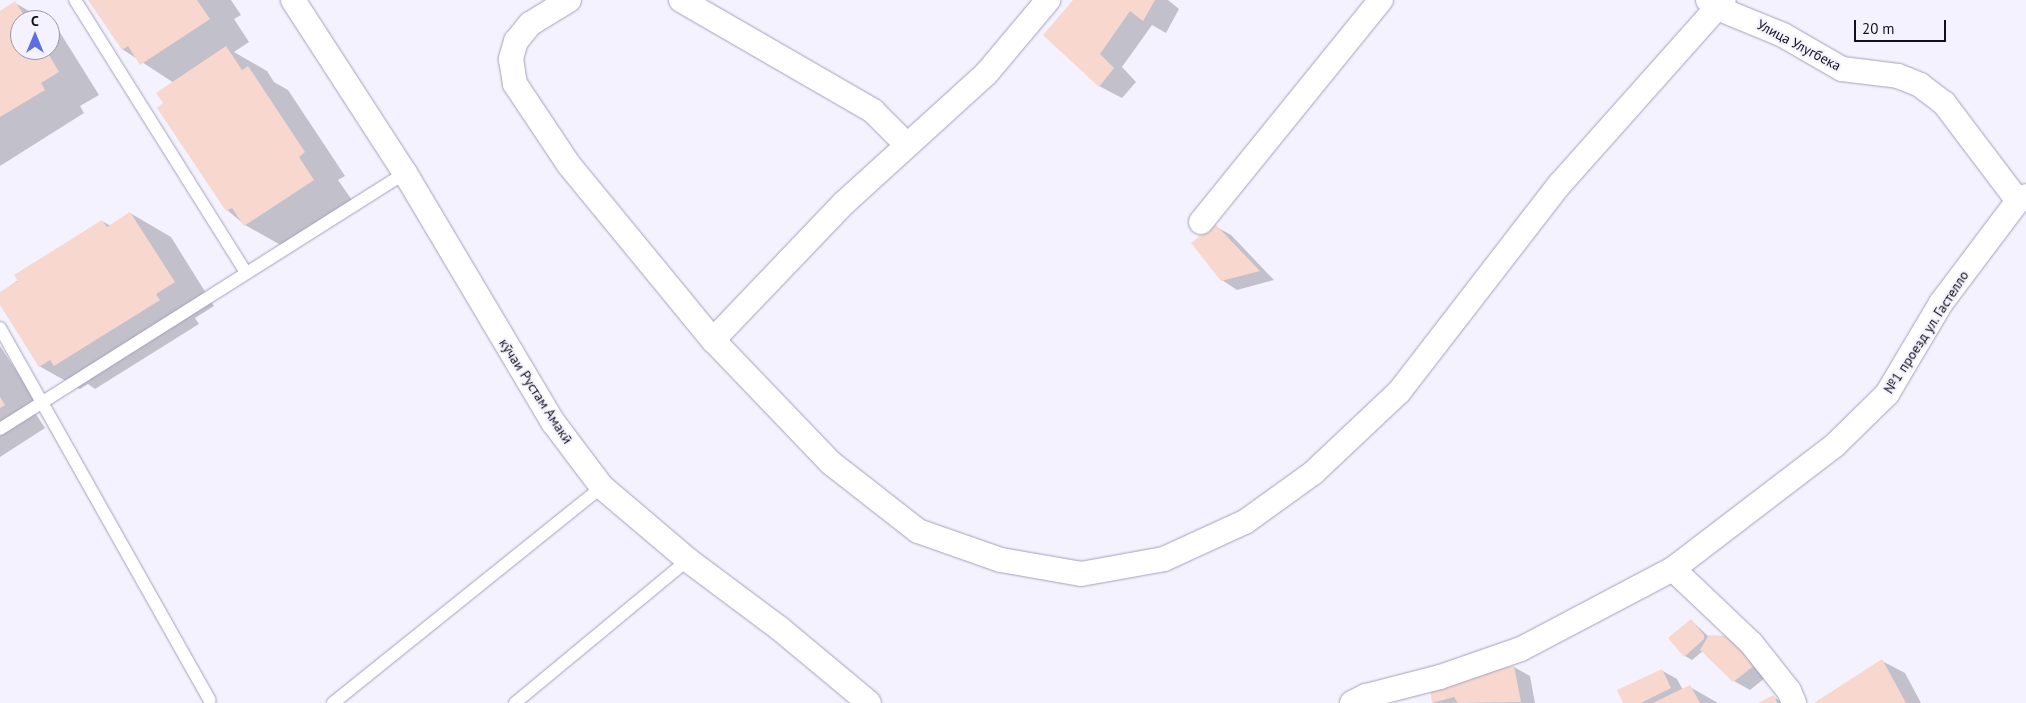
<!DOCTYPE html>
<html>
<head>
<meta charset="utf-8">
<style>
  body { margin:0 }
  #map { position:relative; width:2026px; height:703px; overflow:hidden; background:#f3f2fe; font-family:"PT Sans",sans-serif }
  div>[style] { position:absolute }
  .shadow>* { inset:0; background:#0003 }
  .building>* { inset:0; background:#f8d7cf }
  .roads { filter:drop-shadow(0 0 1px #a4a0bc) drop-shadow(0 0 1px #a4a0bc) }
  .service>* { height:12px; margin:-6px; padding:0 6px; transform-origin:6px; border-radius:6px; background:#fff }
  .minor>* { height:24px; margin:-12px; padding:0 12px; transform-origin:12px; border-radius:12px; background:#fff }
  span { translate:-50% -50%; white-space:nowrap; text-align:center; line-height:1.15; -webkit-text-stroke:4px #f3f2fe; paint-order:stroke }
  .street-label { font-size:14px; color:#12111b }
  .north { position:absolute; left:10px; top:10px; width:50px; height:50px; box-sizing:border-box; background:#f3f2fe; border:1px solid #9998a3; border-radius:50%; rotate:0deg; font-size:14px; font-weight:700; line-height:20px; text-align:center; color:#12111b }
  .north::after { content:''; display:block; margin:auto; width:18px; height:22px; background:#5d6de4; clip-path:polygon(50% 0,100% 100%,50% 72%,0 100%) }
  .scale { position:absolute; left:1854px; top:20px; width:92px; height:22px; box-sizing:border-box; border:2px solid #12111b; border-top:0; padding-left:6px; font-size:15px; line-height:18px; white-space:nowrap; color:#12111b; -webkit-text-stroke:4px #f3f2fe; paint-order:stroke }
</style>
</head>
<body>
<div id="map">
  <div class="shadow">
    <i style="clip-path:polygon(90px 0,231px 0,241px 15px,234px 19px,249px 42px,234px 52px,267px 71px,274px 82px,288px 90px,345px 176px,338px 180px,354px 203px,286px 248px,245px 225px,227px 210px,159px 108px,165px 104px,174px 83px,122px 49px)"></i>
    <i style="clip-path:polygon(1075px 0,1168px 0,1179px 9px,1166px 33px,1152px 25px,1122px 67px,1136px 82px,1122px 98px,1099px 86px)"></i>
    <i style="clip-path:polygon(15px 3px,45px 20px,20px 20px,20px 50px,50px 50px,50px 23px,56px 26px,99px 95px,80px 106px,84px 113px,0 166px,0 12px)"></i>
    <i style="clip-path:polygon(130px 213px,171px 237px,214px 306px,195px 318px,199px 324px,95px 389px,88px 384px,80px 389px,39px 366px,0 303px,0 293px,102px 221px,111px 226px)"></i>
    <i style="clip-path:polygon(1215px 226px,1231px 235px,1274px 280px,1237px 290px,1222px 280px)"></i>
    <i style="clip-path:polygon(0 346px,36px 400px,30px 405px,45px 428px,0 457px)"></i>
    <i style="clip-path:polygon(1691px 620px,1709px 637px,1726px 637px,1742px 646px,1770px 674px,1750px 690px,1734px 681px,1703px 651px,1692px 660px,1685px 656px)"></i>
    <i style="clip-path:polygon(1882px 661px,1905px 673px,1921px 703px,1817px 703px)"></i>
    <i style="clip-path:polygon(1514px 667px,1530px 676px,1535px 703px,1433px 703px,1430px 684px)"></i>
    <i style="clip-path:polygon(1661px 670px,1677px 679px,1683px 690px,1690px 687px,1718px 703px,1625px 703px)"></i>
    <i style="clip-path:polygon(1773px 697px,1784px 703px,1761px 703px)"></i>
  </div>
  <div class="building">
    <i style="clip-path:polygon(88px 0,197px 0,210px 19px,140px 65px,128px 46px,122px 50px)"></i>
    <i style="clip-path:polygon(1073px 0,1155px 0,1143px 21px,1130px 11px,1100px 54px,1114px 68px,1099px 87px,1043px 35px)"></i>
    <i style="clip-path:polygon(15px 1px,27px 20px,20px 20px,20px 50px,46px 50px,59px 72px,41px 83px,45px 90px,0 117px,0 11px)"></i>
    <i style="clip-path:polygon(226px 46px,242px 70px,248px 66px,305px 152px,299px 157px,314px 180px,244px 226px,232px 208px,226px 211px,157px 108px,163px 103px,156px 93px)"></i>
    <i style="clip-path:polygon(130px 212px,175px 282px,156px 294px,160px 300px,54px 366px,50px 360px,39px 367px,0 305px,0 292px,18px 281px,14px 275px,102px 220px,107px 227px)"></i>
    <i style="clip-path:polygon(1215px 224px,1260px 271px,1221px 281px,1191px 243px)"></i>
    <i style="clip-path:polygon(0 397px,5px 405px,0 408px)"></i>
    <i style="clip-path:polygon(1691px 619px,1704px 635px,1704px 639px,1684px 657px,1668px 638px)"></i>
    <i style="clip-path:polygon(1709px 635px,1726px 636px,1755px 665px,1733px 682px,1700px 650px)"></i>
    <i style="clip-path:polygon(1882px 659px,1906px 703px,1814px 703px)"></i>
    <i style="clip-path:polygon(1514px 666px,1521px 702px,1458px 703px,1454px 697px,1432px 703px,1429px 683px)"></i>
    <i style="clip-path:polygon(1662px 669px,1671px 688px,1641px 703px,1623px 703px,1617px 690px)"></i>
    <i style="clip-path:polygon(1690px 685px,1700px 703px,1653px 703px)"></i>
    <i style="clip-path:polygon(1774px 695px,1777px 703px,1758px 703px)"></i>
  </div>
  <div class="roads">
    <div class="service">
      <i style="left:75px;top:0;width:322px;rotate:57.9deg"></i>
      <i style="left:0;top:328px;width:427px;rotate:60.6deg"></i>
      <i style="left:0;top:429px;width:479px;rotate:-32.3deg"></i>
      <i style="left:333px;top:703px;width:345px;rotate:-38.8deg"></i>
      <i style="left:515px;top:703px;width:224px;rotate:-39.6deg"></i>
    </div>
    <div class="minor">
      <i style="left:293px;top:0;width:206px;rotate:57.1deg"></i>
      <i style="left:405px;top:173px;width:290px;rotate:59.3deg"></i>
      <i style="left:553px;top:422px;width:81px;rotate:53deg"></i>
      <i style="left:602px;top:487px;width:113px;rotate:40.3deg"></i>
      <i style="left:688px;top:560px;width:114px;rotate:36.8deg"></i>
      <i style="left:779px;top:628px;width:117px;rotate:39.8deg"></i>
      <i style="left:569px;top:0;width:46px;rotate:148.4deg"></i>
      <i style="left:530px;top:24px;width:22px;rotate:129deg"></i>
      <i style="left:516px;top:41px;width:19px;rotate:106deg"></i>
      <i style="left:511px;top:59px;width:25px;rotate:81deg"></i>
      <i style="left:515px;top:84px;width:97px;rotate:56.3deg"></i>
      <i style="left:569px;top:165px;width:227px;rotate:50.6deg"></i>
      <i style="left:713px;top:340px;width:170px;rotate:46.2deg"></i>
      <i style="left:831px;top:463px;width:110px;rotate:38deg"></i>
      <i style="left:918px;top:531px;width:88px;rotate:19.3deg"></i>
      <i style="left:1001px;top:560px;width:81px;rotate:9.9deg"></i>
      <i style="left:1081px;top:574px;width:84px;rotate:-10.2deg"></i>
      <i style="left:1164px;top:559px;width:89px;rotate:-24.6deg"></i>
      <i style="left:1245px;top:522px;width:84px;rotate:-35.8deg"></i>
      <i style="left:1313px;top:473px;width:118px;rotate:-43.3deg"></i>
      <i style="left:1399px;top:392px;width:263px;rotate:-52.3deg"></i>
      <i style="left:1560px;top:184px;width:246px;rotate:-48.3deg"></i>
      <i style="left:681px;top:0;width:222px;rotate:30deg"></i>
      <i style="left:873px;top:111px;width:48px;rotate:45deg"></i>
      <i style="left:1708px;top:0;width:12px;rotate:42deg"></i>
      <i style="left:1717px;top:8px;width:71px;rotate:22.2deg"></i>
      <i style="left:1783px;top:35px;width:68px;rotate:30deg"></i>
      <i style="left:1842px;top:69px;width:56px;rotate:7.1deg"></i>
      <i style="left:1898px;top:76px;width:24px;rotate:22deg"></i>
      <i style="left:1920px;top:85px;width:30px;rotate:37deg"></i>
      <i style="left:1944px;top:103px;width:123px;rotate:52.9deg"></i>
      <i style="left:1201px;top:222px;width:286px;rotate:-51deg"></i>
      <i style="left:713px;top:340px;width:190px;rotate:-46.3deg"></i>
      <i style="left:844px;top:203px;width:192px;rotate:-42.3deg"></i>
      <i style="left:986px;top:74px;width:97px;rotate:-50deg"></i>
      <i style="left:1673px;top:569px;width:204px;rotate:-37.4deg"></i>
      <i style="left:1835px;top:445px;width:73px;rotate:-44.4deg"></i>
      <i style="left:1887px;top:394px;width:106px;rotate:-59.3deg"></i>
      <i style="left:1941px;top:303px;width:128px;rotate:-53deg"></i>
      <i style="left:2018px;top:201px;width:9px;rotate:-32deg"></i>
      <i style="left:1352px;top:703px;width:16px;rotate:-27deg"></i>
      <i style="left:1366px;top:696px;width:76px;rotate:-14.4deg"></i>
      <i style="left:1440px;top:677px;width:86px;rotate:-19.1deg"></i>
      <i style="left:1521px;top:649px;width:172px;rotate:-27.8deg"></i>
      <i style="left:1673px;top:569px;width:108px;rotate:43.5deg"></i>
      <i style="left:1751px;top:643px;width:61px;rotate:51.6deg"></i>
      <i style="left:1789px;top:691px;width:13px;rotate:67deg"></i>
    </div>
  </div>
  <div class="street-label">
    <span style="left:1799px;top:45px;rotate:28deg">Улица Улугбека</span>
    <span style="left:1926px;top:332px;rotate:-57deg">№1 проезд ул. Гастелло</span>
    <span style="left:536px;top:391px;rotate:57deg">кӯчаи Рустам Амакӣ</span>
  </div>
  <div class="north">С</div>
  <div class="scale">20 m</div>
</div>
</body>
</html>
